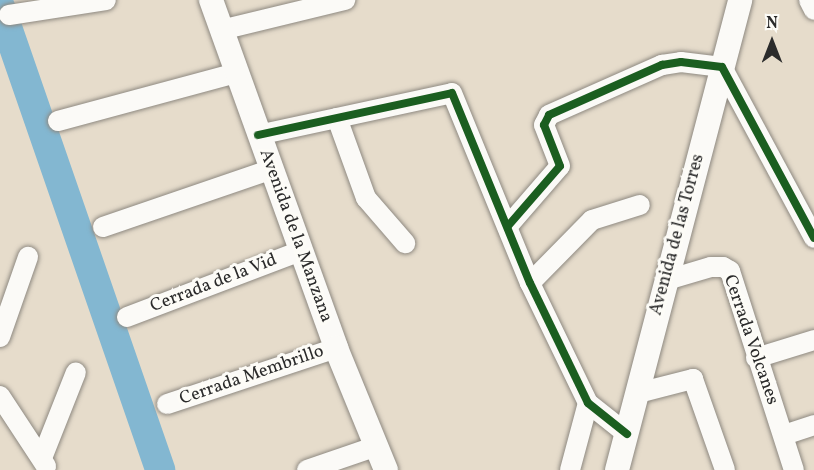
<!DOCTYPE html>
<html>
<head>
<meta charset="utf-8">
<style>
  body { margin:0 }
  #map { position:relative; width:814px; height:470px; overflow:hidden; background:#e6dccb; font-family:Vollkorn,serif }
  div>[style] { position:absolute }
  .river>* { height:30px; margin:-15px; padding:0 15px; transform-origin:15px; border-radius:15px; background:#83b7d1 }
  .roads { filter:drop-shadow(0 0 2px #8e8981) drop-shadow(0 0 2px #8e8981) }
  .minor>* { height:20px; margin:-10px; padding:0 10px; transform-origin:10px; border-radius:10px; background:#fbfaf7 }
  .tertiary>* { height:24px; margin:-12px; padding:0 12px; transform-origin:12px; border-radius:12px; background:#fbfaf7 }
  .cycleway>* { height:8px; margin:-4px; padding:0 4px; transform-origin:4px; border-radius:4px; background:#1b5e20 }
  span { translate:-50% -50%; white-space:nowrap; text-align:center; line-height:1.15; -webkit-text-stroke:6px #fdfcf7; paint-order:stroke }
  .street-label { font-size:18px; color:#2b2b2b }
  .north { position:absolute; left:742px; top:12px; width:60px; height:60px; -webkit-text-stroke:4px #fdfcf7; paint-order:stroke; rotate:0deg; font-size:16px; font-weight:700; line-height:24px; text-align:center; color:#2b2b2b }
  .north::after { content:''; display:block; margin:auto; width:21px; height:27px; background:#2b2b2b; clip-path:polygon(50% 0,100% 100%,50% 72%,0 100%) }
</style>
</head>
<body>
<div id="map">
  <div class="river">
    <i style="left:0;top:7px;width:490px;rotate:70.9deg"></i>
  </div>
  <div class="roads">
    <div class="minor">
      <i style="left:809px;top:0;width:11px;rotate:63deg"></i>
      <i style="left:9px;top:15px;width:98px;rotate:-8.8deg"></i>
      <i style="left:221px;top:30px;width:128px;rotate:-13.6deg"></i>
      <i style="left:337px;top:118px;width:85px;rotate:70.1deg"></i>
      <i style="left:366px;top:198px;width:60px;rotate:49.1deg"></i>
      <i style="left:58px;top:121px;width:184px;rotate:-15.1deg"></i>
      <i style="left:258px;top:135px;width:198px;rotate:-12.2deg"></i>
      <i style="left:452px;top:93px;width:205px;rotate:67.7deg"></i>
      <i style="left:530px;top:283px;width:133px;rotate:64.2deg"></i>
      <i style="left:588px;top:403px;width:50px;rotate:38.5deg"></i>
      <i style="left:508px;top:226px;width:79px;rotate:-49.1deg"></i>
      <i style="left:560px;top:166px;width:44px;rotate:-111.3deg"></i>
      <i style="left:544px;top:125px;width:11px;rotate:-63deg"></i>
      <i style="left:549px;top:115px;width:124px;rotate:-23.9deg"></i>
      <i style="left:662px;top:65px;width:19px;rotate:-9deg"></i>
      <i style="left:681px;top:62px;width:41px;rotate:7deg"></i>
      <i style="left:722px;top:67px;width:194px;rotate:61.7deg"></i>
      <i style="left:103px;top:227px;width:179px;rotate:-18.9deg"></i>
      <i style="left:667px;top:280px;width:46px;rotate:-16.5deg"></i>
      <i style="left:711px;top:267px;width:12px"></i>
      <i style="left:723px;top:267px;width:8px;rotate:30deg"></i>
      <i style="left:730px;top:271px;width:209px;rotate:72.2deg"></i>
      <i style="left:530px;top:283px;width:88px;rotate:-45.5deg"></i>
      <i style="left:592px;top:220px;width:50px;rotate:-17.4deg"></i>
      <i style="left:127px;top:317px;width:186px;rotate:-20.8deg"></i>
      <i style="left:0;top:337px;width:85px;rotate:-70.7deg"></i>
      <i style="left:756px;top:358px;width:61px;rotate:-17.2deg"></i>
      <i style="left:638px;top:393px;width:57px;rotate:-14.3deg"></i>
      <i style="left:693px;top:379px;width:96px;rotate:70.6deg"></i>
      <i style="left:0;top:396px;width:84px;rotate:56.7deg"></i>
      <i style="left:167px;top:404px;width:178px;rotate:-18.3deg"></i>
      <i style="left:784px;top:435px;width:32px;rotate:-18deg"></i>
      <i style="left:42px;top:458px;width:92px;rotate:-68.4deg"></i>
      <i style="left:307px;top:470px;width:74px;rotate:-18.9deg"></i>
      <i style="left:570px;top:470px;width:69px;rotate:-75deg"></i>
    </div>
    <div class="tertiary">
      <i style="left:211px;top:0;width:370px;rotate:70.2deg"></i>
      <i style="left:336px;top:348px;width:132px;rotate:67.7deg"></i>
      <i style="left:617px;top:470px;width:486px;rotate:-75.3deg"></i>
    </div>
  </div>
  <div class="cycleway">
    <i style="left:258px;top:135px;width:198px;rotate:-12.2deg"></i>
    <i style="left:452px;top:93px;width:205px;rotate:67.7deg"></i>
    <i style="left:530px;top:283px;width:133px;rotate:64.2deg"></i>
    <i style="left:588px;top:403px;width:50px;rotate:38.5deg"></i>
    <i style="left:508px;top:226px;width:79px;rotate:-49.1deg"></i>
    <i style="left:560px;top:166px;width:44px;rotate:-111.3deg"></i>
    <i style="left:544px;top:125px;width:11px;rotate:-63deg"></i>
    <i style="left:549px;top:115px;width:124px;rotate:-23.9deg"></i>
    <i style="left:662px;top:65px;width:19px;rotate:-9deg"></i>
    <i style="left:681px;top:62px;width:41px;rotate:7deg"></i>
    <i style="left:722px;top:67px;width:194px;rotate:61.7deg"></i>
  </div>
  <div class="street-label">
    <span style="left:678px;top:235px;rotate:-75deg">Avenida de las Torres</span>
    <span style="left:295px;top:236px;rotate:70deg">Avenida de la Manzana</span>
    <span style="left:214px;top:284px;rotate:-21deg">Cerrada de la Vid</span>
    <span style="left:750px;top:340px;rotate:71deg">Cerrada Volcanes</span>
    <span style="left:252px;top:376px;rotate:-19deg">Cerrada Membrillo</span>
  </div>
  <div class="north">N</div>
</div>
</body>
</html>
